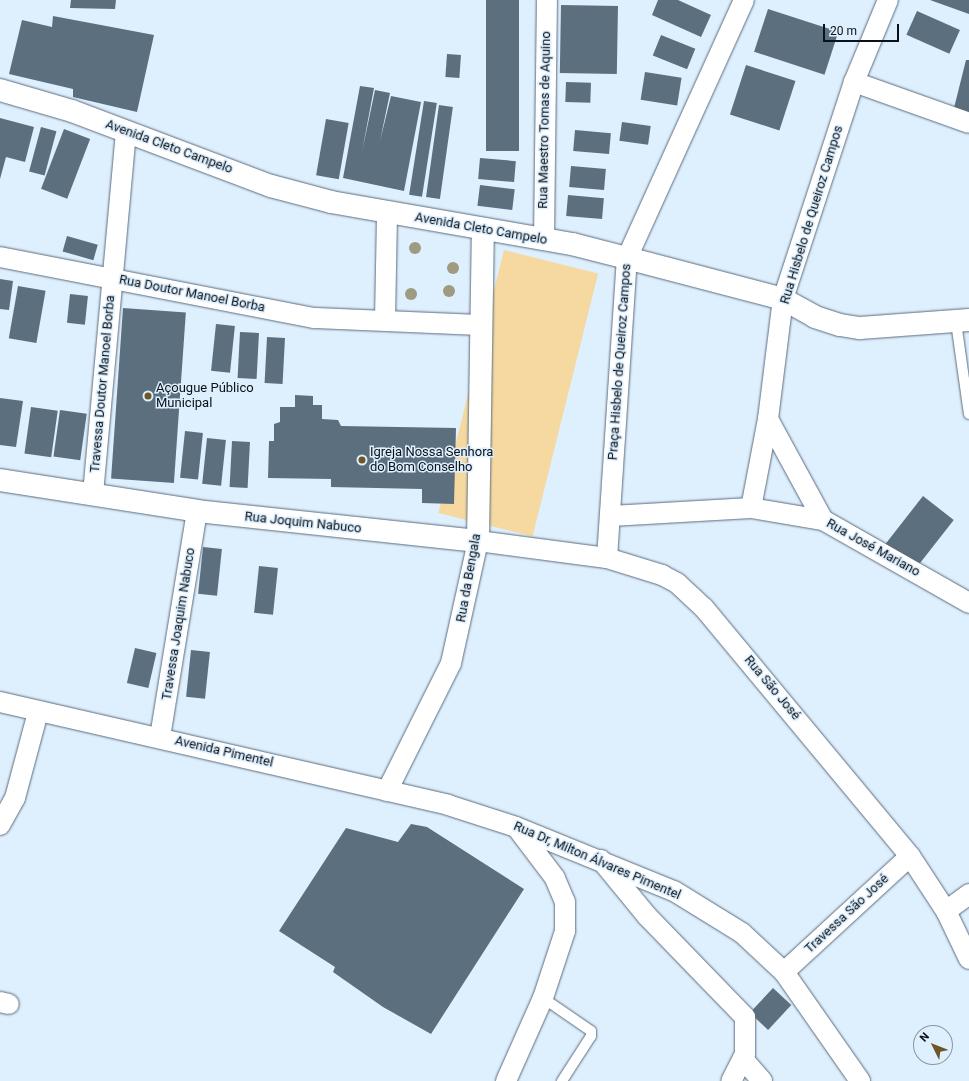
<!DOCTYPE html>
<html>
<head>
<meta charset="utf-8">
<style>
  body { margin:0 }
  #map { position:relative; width:969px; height:1081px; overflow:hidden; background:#deeffe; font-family:Roboto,sans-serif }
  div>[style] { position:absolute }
  .green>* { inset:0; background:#f5d9a0; transform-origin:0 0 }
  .building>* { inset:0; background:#5c6f7f; transform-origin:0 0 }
  .roads { filter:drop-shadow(0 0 1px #5a6c7d) drop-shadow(0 0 1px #5a6c7d) }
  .lane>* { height:10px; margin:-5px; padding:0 5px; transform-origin:5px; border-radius:5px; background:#fff }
  .street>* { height:20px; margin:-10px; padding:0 10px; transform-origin:10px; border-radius:10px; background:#fff }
  .secondary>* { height:22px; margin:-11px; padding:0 11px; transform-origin:11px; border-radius:11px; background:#fff }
  .trees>* { width:12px; height:12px; margin:-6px; border-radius:50%; background:#9f9a82 }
  .dots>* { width:11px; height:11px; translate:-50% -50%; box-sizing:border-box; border:2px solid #deeffe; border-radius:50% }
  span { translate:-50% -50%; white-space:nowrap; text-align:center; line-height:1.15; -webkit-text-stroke:3px #deeffe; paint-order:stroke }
  .street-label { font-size:13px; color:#0a1117 }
  .poi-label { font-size:13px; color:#0a1117 }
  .left { translate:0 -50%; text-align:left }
  .north { position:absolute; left:913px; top:1025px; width:40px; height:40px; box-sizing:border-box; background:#deeffe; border:1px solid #8996a2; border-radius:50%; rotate:313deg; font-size:11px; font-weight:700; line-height:16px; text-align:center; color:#0a1117 }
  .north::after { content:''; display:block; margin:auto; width:14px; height:18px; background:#6d5726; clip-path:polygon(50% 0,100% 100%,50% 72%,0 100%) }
  .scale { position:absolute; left:823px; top:24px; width:76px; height:18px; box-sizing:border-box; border:2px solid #0a1117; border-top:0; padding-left:5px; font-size:12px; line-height:14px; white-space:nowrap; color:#0a1117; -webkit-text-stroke:3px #deeffe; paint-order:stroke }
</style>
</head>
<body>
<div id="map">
  <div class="green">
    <i style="left:504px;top:250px;width:97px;height:271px;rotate:14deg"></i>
  </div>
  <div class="building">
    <i style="clip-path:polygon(71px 0,116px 0,115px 9px,70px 8px)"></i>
    <i style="left:486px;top:0;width:33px;height:151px"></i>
    <i style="clip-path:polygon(658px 0,678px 0,711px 15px,701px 37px,652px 15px)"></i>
    <i style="clip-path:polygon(930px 0,969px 0,969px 14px)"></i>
    <i style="left:561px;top:5px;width:57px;height:68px;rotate:1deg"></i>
    <i style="left:768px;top:9px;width:74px;height:45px;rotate:18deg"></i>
    <i style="left:917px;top:11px;width:47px;height:26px;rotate:24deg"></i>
    <i style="clip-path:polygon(53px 16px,154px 35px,137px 112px,73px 97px,73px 89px,9px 74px,22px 20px,52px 27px)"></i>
    <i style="left:661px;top:35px;width:37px;height:22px;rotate:22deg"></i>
    <i style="left:447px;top:54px;width:14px;height:23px;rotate:4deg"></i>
    <i style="clip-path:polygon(966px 60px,969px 60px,969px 112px,954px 108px)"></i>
    <i style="left:746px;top:65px;width:52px;height:52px;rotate:18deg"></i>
    <i style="left:645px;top:72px;width:37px;height:28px;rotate:9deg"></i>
    <i style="left:566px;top:82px;width:25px;height:20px;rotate:2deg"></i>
    <i style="clip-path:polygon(360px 86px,374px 88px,362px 152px,375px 90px,390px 93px,380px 141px,391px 96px,421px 102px,404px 191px,343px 178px)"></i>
    <i style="left:424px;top:101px;width:13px;height:95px;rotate:9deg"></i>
    <i style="left:439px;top:105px;width:14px;height:93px;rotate:8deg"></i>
    <i style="clip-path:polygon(0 118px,34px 127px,25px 162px,6px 157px,0 179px)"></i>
    <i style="left:326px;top:119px;width:23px;height:57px;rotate:10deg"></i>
    <i style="left:622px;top:122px;width:29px;height:19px;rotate:8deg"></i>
    <i style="left:41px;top:127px;width:16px;height:46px;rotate:15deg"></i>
    <i style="left:64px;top:129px;width:28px;height:64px;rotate:21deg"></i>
    <i style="left:575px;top:130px;width:36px;height:21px;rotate:5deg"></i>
    <i style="left:480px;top:158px;width:36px;height:21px;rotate:5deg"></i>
    <i style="left:571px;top:166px;width:35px;height:21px;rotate:5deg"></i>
    <i style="left:480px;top:185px;width:35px;height:21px;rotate:7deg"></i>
    <i style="left:568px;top:195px;width:36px;height:21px;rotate:5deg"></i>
    <i style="left:67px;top:236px;width:32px;height:16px;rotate:16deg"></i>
    <i style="clip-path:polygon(0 279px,13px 281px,9px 310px,0 309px)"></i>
    <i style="left:18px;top:286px;width:28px;height:53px;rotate:10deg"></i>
    <i style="left:70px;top:294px;width:18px;height:29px;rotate:6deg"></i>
    <i style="left:123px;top:308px;width:63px;height:171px;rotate:4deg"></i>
    <i style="left:216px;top:324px;width:19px;height:47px;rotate:6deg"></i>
    <i style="left:240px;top:332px;width:19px;height:46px;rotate:3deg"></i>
    <i style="left:267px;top:337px;width:18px;height:46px;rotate:3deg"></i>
    <i style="clip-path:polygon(295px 395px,313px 396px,313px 405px,322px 405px,322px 419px,338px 420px,341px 426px,456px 428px,454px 504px,422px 503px,422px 489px,331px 487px,331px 479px,268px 478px,269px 441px,274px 441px,274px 424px,280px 422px,280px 407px,295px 407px)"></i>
    <i style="clip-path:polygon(0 398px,23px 401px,16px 447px,0 445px)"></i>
    <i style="left:31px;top:407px;width:27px;height:47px;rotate:8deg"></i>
    <i style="left:60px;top:410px;width:27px;height:47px;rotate:8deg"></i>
    <i style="left:185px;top:431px;width:18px;height:47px;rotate:6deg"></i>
    <i style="left:207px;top:438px;width:19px;height:46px;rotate:6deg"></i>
    <i style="left:232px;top:441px;width:18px;height:46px;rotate:3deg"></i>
    <i style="left:923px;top:496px;width:39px;height:61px;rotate:38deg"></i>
    <i style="left:203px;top:547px;width:19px;height:47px;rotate:6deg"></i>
    <i style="left:259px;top:566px;width:19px;height:47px;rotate:6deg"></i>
    <i style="left:135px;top:648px;width:22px;height:36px;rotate:13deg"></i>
    <i style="left:191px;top:650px;width:19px;height:47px;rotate:6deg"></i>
    <i style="clip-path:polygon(411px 824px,427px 827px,524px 889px,431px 1034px,383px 1007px,333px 972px,335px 967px,279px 931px,346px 828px,398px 842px)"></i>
    <i style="left:773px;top:988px;width:25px;height:34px;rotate:43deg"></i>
  </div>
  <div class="roads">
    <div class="lane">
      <i style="left:956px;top:322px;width:93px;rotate:82deg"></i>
      <i style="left:543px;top:998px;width:58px;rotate:34.5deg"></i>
      <i style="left:591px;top:1031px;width:5px;rotate:90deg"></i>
      <i style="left:591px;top:1036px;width:54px;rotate:122.8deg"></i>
    </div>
    <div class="street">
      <i style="left:854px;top:82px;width:122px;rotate:19.6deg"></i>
      <i style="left:544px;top:240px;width:240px;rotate:-89.3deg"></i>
      <i style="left:0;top:257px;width:320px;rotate:11deg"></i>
      <i style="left:314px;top:318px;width:167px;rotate:2.4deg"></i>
      <i style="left:385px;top:320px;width:108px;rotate:-88.9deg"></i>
      <i style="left:768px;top:419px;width:115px;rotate:61.4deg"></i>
      <i style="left:93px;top:494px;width:364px;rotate:-84.8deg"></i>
      <i style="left:751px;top:508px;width:91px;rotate:-79.2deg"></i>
      <i style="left:768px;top:419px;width:121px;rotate:-82.9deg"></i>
      <i style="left:783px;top:299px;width:228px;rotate:-71.9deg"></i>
      <i style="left:854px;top:82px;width:89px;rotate:-67.5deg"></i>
      <i style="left:611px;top:516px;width:140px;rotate:-3.3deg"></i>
      <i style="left:751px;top:508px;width:73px;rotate:9.5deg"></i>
      <i style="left:823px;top:520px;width:168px;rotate:29.6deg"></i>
      <i style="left:607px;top:558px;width:301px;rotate:-86.2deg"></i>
      <i style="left:627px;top:258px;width:283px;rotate:-65.6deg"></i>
      <i style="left:0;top:702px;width:460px;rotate:12.9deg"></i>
      <i style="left:448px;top:805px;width:71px;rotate:17.9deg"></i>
      <i style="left:516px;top:827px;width:170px;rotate:22.1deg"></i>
      <i style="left:674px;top:891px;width:80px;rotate:31.7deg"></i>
      <i style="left:742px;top:933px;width:57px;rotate:42.9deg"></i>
      <i style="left:784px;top:972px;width:133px;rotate:55.1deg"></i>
      <i style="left:160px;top:737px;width:229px;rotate:-80.7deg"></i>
      <i style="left:387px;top:791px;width:143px;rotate:-63.4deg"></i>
      <i style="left:451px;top:663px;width:125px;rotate:-77.5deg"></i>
      <i style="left:478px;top:541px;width:130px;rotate:7.5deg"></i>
      <i style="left:607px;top:558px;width:58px;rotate:17.2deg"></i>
      <i style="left:662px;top:575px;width:17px;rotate:28deg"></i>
      <i style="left:677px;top:583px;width:37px;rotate:43deg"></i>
      <i style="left:704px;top:608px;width:322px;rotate:50.3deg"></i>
      <i style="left:910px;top:856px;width:66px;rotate:56.8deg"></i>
      <i style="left:946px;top:911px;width:53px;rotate:64.4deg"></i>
      <i style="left:0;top:825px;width:31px;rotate:-61deg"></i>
      <i style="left:15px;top:798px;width:89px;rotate:-75deg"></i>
      <i style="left:601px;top:860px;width:72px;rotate:50.6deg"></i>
      <i style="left:647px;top:916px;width:141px;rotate:45.9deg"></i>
      <i style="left:745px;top:1017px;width:37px;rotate:90deg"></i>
      <i style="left:745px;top:1054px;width:30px;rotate:117deg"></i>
      <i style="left:946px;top:911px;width:29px;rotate:-36deg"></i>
      <i style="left:784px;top:972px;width:171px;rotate:-42.6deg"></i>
      <i style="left:0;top:1002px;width:9px;rotate:13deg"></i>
      <i style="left:743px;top:1059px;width:29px;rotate:49deg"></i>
      <i style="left:506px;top:1081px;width:91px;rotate:-66deg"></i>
      <i style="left:543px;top:998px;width:71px;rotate:-71.8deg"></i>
      <i style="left:565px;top:931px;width:29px;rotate:-90deg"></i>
      <i style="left:565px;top:902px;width:26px;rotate:-113deg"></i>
      <i style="left:555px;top:878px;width:63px;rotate:-127.2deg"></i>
    </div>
    <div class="secondary">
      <i style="left:0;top:90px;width:75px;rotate:16.3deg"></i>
      <i style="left:72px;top:111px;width:213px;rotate:20.7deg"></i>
      <i style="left:271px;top:186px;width:62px;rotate:14.9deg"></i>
      <i style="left:331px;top:202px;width:245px;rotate:9.9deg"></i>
      <i style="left:572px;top:244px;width:57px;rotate:14.3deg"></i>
      <i style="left:627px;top:258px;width:161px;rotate:14.7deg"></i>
      <i style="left:783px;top:299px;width:37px;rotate:29deg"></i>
      <i style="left:815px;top:317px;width:26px;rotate:18deg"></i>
      <i style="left:840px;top:325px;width:20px;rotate:9deg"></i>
      <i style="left:860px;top:328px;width:109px;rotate:-4.2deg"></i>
      <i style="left:0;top:480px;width:199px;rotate:8.9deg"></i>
      <i style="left:197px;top:511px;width:283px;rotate:6.1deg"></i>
      <i style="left:478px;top:541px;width:312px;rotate:-89.1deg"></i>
    </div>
  </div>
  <div class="trees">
    <i style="left:415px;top:248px"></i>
    <i style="left:453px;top:268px"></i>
    <i style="left:449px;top:291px"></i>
    <i style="left:411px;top:294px"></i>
  </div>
  <div class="dots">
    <i style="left:148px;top:396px;background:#6d5726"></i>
    <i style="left:362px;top:460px;background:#6d5726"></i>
  </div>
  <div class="street-label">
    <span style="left:545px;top:120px;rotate:-89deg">Rua Maestro Tomas de Aquino</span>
    <span style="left:169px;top:147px;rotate:20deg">Avenida Cleto Campelo</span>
    <span style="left:812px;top:215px;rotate:-73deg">Rua Hisbelo de Queiroz Campos</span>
    <span style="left:481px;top:229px;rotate:10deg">Avenida Cleto Campelo</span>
    <span style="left:192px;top:294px;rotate:11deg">Rua Doutor Manoel Borba</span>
    <span style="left:620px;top:362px;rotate:-86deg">Praça Hisbelo de Queiroz Campos</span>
    <span style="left:103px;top:384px;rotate:-85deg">Travessa Doutor Manoel Borba</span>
    <span style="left:303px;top:523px;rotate:6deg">Rua Joquim Nabuco</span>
    <span style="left:873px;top:548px;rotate:29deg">Rua José Mariano</span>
    <span style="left:469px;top:578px;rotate:-80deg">Rua da Bengala</span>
    <span style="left:179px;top:624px;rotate:-81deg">Travessa Joaquim Nabuco</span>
    <span style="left:772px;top:688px;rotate:50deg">Rua São José</span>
    <span style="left:224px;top:752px;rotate:13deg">Avenida Pimentel</span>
    <span style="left:597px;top:861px;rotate:23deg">Rua Dr, Milton Álvares Pimentel</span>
    <span style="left:847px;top:914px;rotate:-43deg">Travessa São José</span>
  </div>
  <div class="poi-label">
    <span class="left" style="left:156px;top:396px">Açougue Público<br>Municipal</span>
    <span class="left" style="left:370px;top:460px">Igreja Nossa Senhora<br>do Bom Conselho</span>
  </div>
  <div class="north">N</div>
  <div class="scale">20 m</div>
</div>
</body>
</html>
